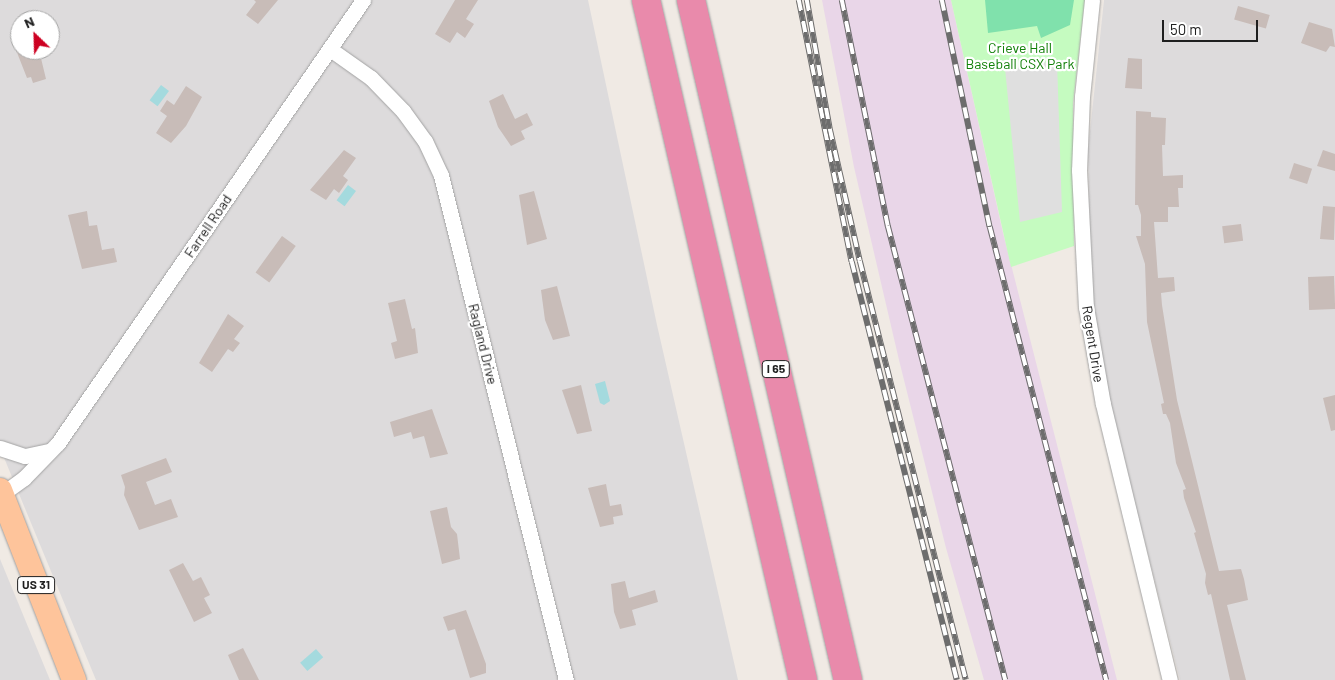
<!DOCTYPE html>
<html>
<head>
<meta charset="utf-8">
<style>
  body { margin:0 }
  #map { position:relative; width:1335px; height:680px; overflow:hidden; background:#f0eae4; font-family:Barlow,sans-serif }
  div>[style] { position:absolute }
  .residential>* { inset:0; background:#dddbdc }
  .industrial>* { inset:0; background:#e9d6e8 }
  .park>* { inset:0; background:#c5fbc0 }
  .pitch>* { inset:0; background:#80e1ac }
  .parking>* { inset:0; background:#dfdfdf }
  .water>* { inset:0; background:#a4dade; transform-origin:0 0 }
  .building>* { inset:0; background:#c8bcb8; transform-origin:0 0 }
  .roads { filter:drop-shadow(0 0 1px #a3a3a3) drop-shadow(0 0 1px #a3a3a3) }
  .street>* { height:15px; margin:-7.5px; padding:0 7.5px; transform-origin:7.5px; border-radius:7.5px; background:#fff }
  .primary>* { height:24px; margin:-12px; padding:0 12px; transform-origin:12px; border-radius:12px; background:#fec49b }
  .highway>* { height:28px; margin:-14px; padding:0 14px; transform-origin:14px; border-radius:14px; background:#e98aab }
  .rail>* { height:5.5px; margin-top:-2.75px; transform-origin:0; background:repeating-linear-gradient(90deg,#fff 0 11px,#6d6d6d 0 22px); box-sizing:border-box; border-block:1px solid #6d6d6d }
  span { translate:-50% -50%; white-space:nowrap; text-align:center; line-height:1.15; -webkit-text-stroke:4.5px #fff; paint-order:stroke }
  .shield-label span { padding:1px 4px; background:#fff; border:1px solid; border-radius:4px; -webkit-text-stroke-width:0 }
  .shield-label { font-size:12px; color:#1f1f1f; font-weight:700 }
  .park-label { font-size:14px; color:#128009 }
  .street-label { font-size:14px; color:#1f1f1f }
  .north { position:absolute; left:10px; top:10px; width:50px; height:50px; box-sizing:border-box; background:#fff; border:1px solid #a5a5a5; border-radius:50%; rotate:336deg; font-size:14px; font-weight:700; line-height:20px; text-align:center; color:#1f1f1f }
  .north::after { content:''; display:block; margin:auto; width:18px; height:22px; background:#cd0021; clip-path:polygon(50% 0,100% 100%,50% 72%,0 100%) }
  .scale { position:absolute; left:1162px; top:20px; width:96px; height:22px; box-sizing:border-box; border:2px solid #1f1f1f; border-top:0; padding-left:6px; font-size:15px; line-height:18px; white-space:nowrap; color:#1f1f1f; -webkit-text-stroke:4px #fff; paint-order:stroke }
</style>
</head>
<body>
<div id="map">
  <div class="residential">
    <i style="clip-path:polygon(evenodd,0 0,588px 0,657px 325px,738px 680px,96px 680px,0 448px,0 0,20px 20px,50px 20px,50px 50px,20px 50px,20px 20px)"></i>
    <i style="clip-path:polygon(1104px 0,1335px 0,1335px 680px,1180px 680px,1114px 421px,1091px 307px,1088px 150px)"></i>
    <i style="clip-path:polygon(0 559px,50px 680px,0 680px)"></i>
  </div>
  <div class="industrial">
    <i style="clip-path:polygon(822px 0,951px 0,1003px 233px,1117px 680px,984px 680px,946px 548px,899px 360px,854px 167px)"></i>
  </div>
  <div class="park">
    <i style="clip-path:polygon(951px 0,1085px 0,1073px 103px,1074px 246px,1011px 267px)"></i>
  </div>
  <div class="pitch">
    <i style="clip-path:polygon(985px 0,1074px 0,1070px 25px,1041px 38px,1037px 26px,988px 33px)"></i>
  </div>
  <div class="parking">
    <i style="clip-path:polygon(1057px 61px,1062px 212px,1020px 222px,1005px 68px)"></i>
  </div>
  <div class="water">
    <i style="left:161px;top:85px;width:10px;height:19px;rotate:37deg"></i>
    <i style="left:348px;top:185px;width:10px;height:19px;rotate:37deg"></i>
    <i style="clip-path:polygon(605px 381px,610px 401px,604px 405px,600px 403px,595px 384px)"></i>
    <i style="left:316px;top:649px;width:11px;height:21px;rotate:49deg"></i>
  </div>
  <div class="building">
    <i style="clip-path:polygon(254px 0,278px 0,258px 24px,246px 15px,256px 2px)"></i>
    <i style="clip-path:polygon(455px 0,478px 0,466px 19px,474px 24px,465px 38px,457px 32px,450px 43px,435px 34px)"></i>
    <i style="left:1238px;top:6px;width:33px;height:14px;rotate:16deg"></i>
    <i style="clip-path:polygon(1309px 22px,1332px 29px,1335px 47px,1330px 46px,1326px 52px,1301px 43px)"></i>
    <i style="clip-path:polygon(16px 50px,39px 50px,46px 79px,33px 83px,31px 77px,27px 78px)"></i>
    <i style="clip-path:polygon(1128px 58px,1142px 59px,1142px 89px,1125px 88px)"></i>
    <i style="clip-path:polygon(186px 86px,202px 97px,186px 126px,171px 143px,156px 133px,167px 116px,160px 111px,167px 100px,174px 105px)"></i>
    <i style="clip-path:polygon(503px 94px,515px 119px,527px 113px,533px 125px,521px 131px,525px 139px,511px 146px,498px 127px,489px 101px)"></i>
    <i style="clip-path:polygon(1136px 111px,1151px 112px,1151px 117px,1166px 118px,1165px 145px,1162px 145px,1163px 176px,1183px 175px,1183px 188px,1178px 188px,1179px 207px,1168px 207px,1168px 222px,1154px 222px,1158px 278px,1174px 277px,1175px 291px,1161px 293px,1162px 305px,1177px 400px,1219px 571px,1241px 569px,1244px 579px,1248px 600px,1227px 605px,1246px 680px,1230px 680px,1211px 594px,1208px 595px,1205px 583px,1206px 574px,1194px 533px,1196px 532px,1184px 498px,1183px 490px,1186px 489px,1176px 463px,1170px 423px,1166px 414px,1163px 414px,1161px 404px,1164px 403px,1147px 322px,1145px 264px,1136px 236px,1141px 236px,1141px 215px,1138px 205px,1135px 205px)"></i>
    <i style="clip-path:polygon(344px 150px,356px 158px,343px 176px,348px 180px,339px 193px,334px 189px,326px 200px,310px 190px)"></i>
    <i style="clip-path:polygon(1323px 150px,1335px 154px,1335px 171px,1317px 166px)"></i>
    <i style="left:1294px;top:163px;width:19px;height:16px;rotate:18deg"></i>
    <i style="clip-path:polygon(534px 191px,547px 239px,527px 245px,519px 195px)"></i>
    <i style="clip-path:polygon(1323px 206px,1335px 207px,1334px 240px,1320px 239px)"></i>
    <i style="clip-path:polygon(87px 211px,89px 226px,97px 225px,102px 250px,114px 248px,117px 262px,82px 269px,68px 215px)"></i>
    <i style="left:1241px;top:224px;width:17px;height:19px;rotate:83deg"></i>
    <i style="left:282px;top:236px;width:17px;height:45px;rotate:36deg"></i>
    <i style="left:1334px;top:276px;width:33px;height:26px;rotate:88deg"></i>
    <i style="clip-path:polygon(557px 286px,570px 336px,553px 340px,545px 320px,541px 290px)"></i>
    <i style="clip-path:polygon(405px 299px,412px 329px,415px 328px,418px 353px,395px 359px,391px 343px,397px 341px,388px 303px)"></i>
    <i style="clip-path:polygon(228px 314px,244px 326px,234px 339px,240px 343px,233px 352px,228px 349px,212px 372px,199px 363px)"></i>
    <i style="clip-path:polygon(581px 385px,592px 431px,577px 434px,562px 390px)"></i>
    <i style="clip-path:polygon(1335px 395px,1335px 430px,1331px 431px,1323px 398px)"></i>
    <i style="clip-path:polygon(432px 409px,448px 454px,430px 458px,424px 436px,413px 439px,411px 432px,394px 437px,390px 422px)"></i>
    <i style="clip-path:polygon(166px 458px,172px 472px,146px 482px,155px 505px,171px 499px,178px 517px,139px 530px,124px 495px,125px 487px,121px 475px)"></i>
    <i style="clip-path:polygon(606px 484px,610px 506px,621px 504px,623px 515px,613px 517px,614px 524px,600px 527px,588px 488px)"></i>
    <i style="clip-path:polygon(447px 507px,451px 527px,457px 534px,460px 559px,442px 564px,430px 511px)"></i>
    <i style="clip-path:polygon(183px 563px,193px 581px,201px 577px,210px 595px,204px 598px,212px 613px,194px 622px,169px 570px)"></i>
    <i style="clip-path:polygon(625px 581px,629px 598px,655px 590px,658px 602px,632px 610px,636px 625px,620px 629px,614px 612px,611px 584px)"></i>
    <i style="clip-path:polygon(466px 610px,486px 664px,486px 673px,470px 678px,455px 629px,448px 631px,443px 617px)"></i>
    <i style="clip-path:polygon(243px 648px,259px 680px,239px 680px,228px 655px)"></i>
  </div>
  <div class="roads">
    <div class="street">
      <i style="left:1092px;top:0;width:97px;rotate:95.9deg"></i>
      <i style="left:1082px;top:96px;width:74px;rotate:92.3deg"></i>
      <i style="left:1079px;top:170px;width:137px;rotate:87.1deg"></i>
      <i style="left:1086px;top:307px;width:98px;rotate:80.1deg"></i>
      <i style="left:1103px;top:404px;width:284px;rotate:76.4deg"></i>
      <i style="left:330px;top:49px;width:50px;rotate:35.3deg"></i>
      <i style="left:371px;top:78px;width:46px;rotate:45.9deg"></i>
      <i style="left:403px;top:111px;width:37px;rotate:54deg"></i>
      <i style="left:425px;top:141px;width:38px;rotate:65deg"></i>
      <i style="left:441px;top:175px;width:520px;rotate:76.1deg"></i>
      <i style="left:0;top:448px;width:26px;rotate:18deg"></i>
      <i style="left:25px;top:456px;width:25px;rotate:-12deg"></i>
      <i style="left:2px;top:494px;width:27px;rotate:-36deg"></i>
      <i style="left:24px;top:478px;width:49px;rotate:-45.8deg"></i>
      <i style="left:58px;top:443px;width:538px;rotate:-55.45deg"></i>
    </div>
    <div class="primary">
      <i style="left:0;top:490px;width:204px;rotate:68.7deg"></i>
    </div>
    <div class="highway">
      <i style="left:646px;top:0;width:698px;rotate:77deg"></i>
      <i style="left:691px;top:0;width:698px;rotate:77deg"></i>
    </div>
  </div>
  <div class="rail">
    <i style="left:799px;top:0;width:267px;rotate:78.6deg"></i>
    <i style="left:852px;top:262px;width:431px;rotate:75.9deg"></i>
    <i style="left:807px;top:0;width:131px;rotate:79.9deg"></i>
    <i style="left:830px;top:129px;width:135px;rotate:77.2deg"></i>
    <i style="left:860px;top:261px;width:432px;rotate:75.8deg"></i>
    <i style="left:842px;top:0;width:231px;rotate:78.5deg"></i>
    <i style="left:888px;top:226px;width:469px;rotate:75.5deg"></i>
    <i style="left:942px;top:0;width:232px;rotate:78.1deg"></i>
    <i style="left:990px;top:227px;width:468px;rotate:75.6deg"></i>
  </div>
  <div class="shield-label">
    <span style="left:776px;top:369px">I 65</span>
    <span style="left:36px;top:585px">US 31</span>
  </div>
  <div class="park-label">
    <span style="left:1020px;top:56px">Crieve Hall<br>Baseball CSX Park</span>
  </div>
  <div class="street-label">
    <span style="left:208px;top:226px;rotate:-56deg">Farrell Road</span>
    <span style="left:483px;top:344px;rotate:76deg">Ragland Drive</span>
    <span style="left:1093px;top:344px;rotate:81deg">Regent Drive</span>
  </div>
  <div class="north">N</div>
  <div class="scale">50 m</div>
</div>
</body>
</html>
